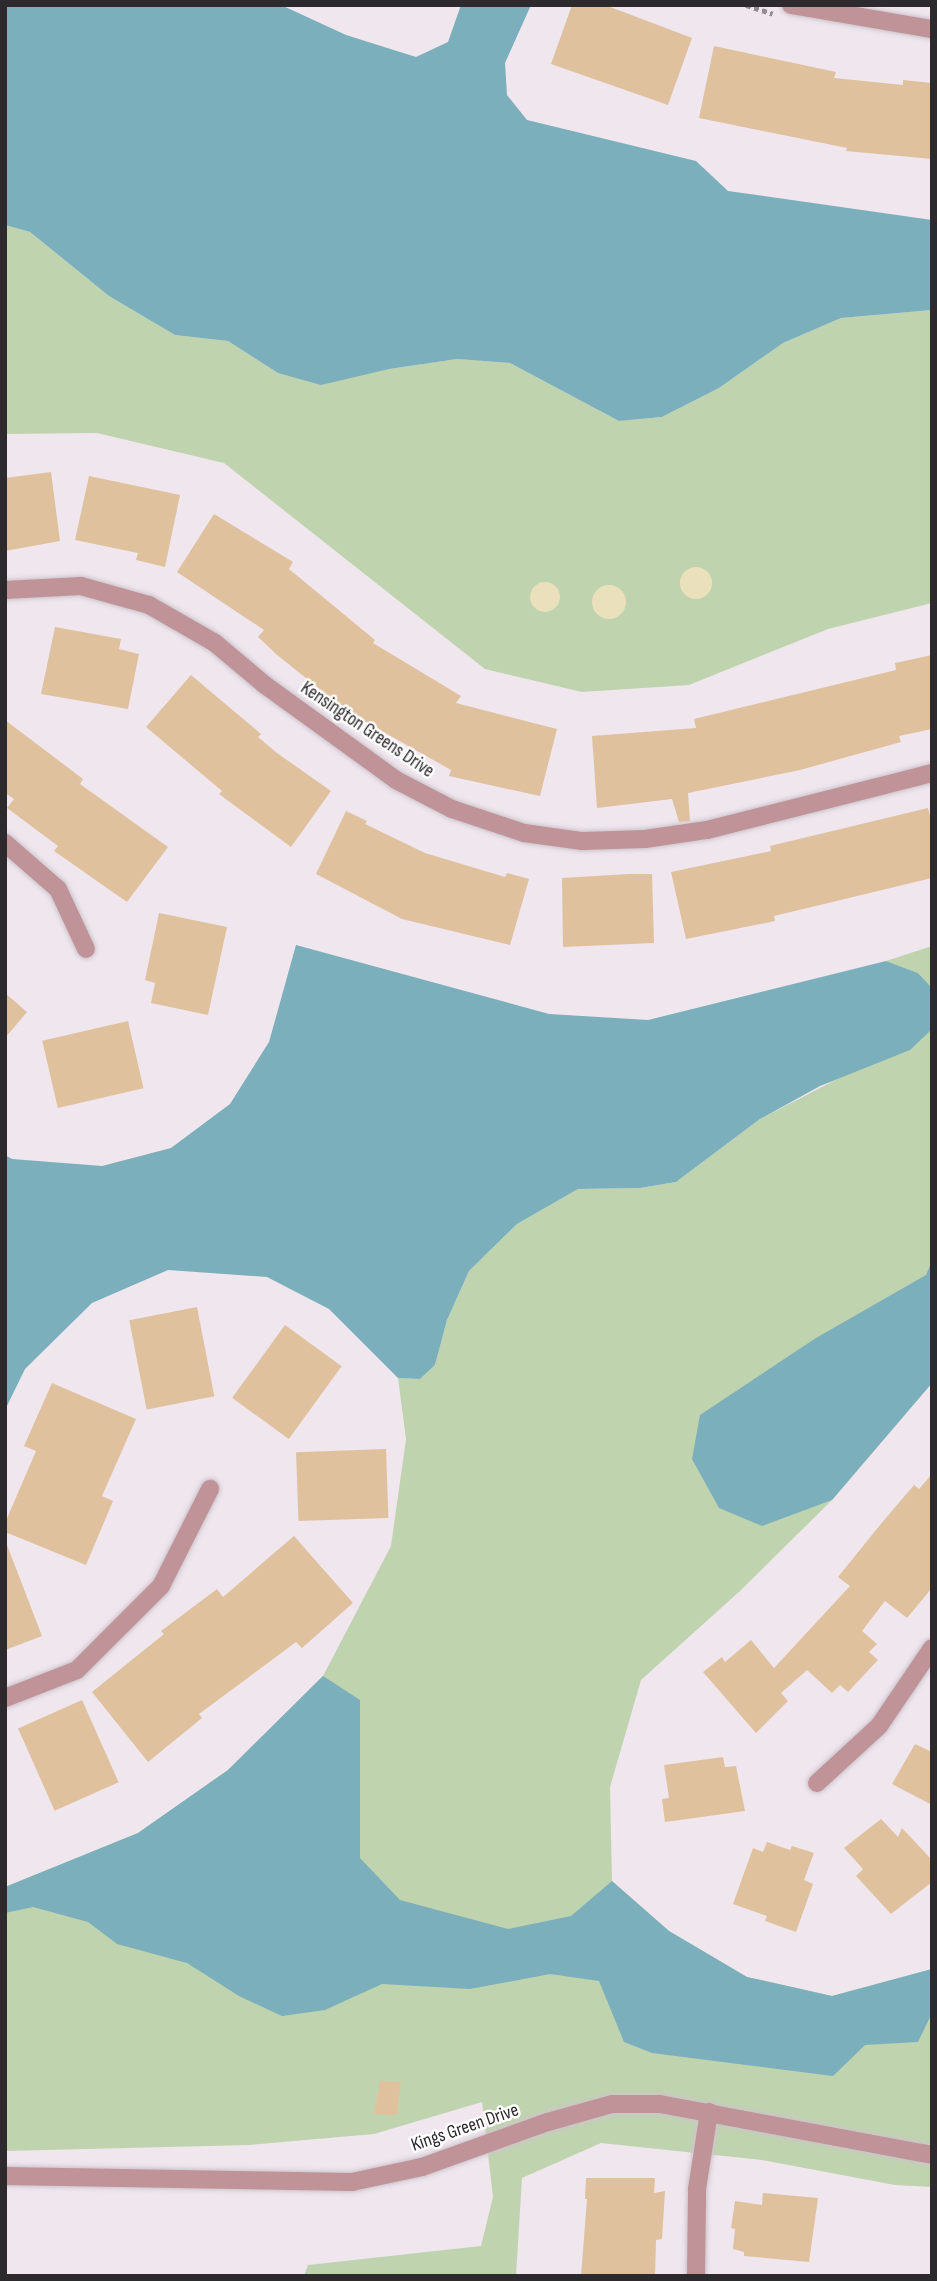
<!DOCTYPE html>
<html>
<head>
<meta charset="utf-8">
<style>
  body { margin:0 }
  #map { position:relative; width:937px; height:2281px; overflow:hidden; background:#efe6ee; font-family:"Sofia Sans Condensed",sans-serif }
  div>[style] { position:absolute }
  .green>* { inset:0; background:#c0d3af }
  .sand>* { inset:0; background:#eae0bb }
  .round { border-radius:50% }
  .water>* { inset:0; background:#7aafbb }
  .building>* { inset:0; background:#e0c19e; transform-origin:0 0 }
  .path>* { height:4.5px; margin-top:-2.25px; transform-origin:0; background:repeating-linear-gradient(90deg,#928c92 0 5px,transparent 0 8.5px) }
  .roads { filter:drop-shadow(0 0 2px #ccc4cb) drop-shadow(0 0 2px #ccc4cb) }
  .street>* { height:18px; margin:-9px; padding:0 9px; transform-origin:9px; border-radius:9px; background:#bf9397 }
  span { translate:-50% -50%; white-space:nowrap; text-align:center; line-height:1.15; -webkit-text-stroke:5px #fff; paint-order:stroke }
  .street-label { font-size:19px; color:#2d2a2d }
  .frame { position:absolute; inset:0; border:7px solid #2d2a2d; pointer-events:none }
</style>
</head>
<body>
<div id="map">
  <div class="green">
    <i style="clip-path:polygon(5px 225px,30px 232px,109px 296px,175px 335px,228px 341px,278px 373px,389px 369px,457px 359px,510px 363px,619px 421px,662px 417px,719px 388px,783px 343px,841px 318px,932px 310px,932px 603px,828px 629px,689px 685px,582px 692px,485px 669px,224px 463px,97px 433px,5px 434px)"></i>
    <i style="clip-path:polygon(932px 946px,932px 988px,918px 973px,886px 961px)"></i>
    <i style="clip-path:polygon(932px 1024px,932px 1383px,832px 1500px,740px 1591px,641px 1680px,610px 1787px,612px 1881px,669px 1931px,747px 1977px,832px 1996px,932px 1969px,932px 2187px,895px 2185px,762px 2160px,601px 2143px,522px 2178px,516px 2276px,304px 2276px,308px 2265px,481px 2246px,493px 2197px,482px 2102px,374px 2134px,249px 2145px,5px 2151px,5px 1887px,138px 1833px,228px 1770px,323px 1676px,391px 1546px,406px 1439px,398px 1378px,420px 1379px,435px 1365px,447px 1320px,469px 1271px,517px 1224px,578px 1189px,640px 1188px,676px 1182px,760px 1119px,930px 1031px)"></i>
  </div>
  <div class="sand">
    <i class="round" style="left:680px;top:567px;width:32px;height:32px"></i>
    <i class="round" style="left:530px;top:582px;width:30px;height:30px"></i>
    <i class="round" style="left:592px;top:585px;width:34px;height:34px"></i>
  </div>
  <div class="water">
    <i style="clip-path:polygon(5px 5px,281px 5px,346px 35px,416px 57px,448px 42px,461px 5px,531px 5px,505px 63px,507px 95px,527px 120px,696px 161px,728px 191px,932px 220px,932px 310px,841px 318px,783px 343px,719px 388px,662px 417px,619px 421px,510px 363px,457px 359px,389px 369px,321px 385px,278px 373px,228px 341px,175px 335px,109px 296px,30px 232px,5px 225px)"></i>
    <i style="clip-path:polygon(296px 945px,549px 1014px,648px 1020px,886px 961px,918px 973px,932px 988px,932px 1024px,930px 1031px,910px 1050px,820px 1086px,760px 1119px,676px 1182px,640px 1188px,578px 1189px,517px 1224px,469px 1271px,447px 1320px,435px 1365px,420px 1379px,398px 1378px,329px 1309px,267px 1277px,168px 1270px,92px 1303px,25px 1369px,5px 1410px,5px 1155px,12px 1159px,102px 1166px,171px 1148px,230px 1104px,269px 1042px)"></i>
    <i style="clip-path:polygon(932px 1261px,932px 1383px,832px 1500px,762px 1526px,719px 1508px,692px 1459px,700px 1415px,816px 1338px,926px 1275px)"></i>
    <i style="clip-path:polygon(323px 1676px,360px 1700px,360px 1858px,400px 1900px,508px 1929px,571px 1916px,612px 1881px,669px 1931px,747px 1977px,832px 1996px,932px 1969px,932px 2013px,918px 2042px,865px 2045px,833px 2076px,652px 2053px,624px 2042px,599px 1981px,550px 1974px,470px 1989px,382px 1984px,325px 2010px,282px 2016px,239px 1996px,187px 1963px,117px 1944px,88px 1922px,33px 1907px,5px 1913px,5px 1887px,138px 1833px,228px 1770px)"></i>
  </div>
  <div class="building">
    <i style="clip-path:polygon(572px 5px,605px 5px,692px 38px,668px 105px,551px 64px)"></i>
    <i style="clip-path:polygon(714px 46px,836px 72px,834px 78px,903px 85px,903px 80px,932px 83px,932px 159px,846px 151px,847px 148px,699px 118px)"></i>
    <i style="clip-path:polygon(51px 472px,60px 541px,5px 551px,5px 478px)"></i>
    <i style="clip-path:polygon(89px 476px,180px 495px,165px 567px,136px 560px,138px 553px,75px 540px)"></i>
    <i style="clip-path:polygon(214px 514px,293px 562px,289px 569px,375px 640px,373px 643px,461px 696px,456px 703px,557px 729px,540px 796px,449px 776px,451px 770px,348px 712px,276px 654px,258px 637px,264px 630px,177px 572px)"></i>
    <i style="clip-path:polygon(55px 627px,121px 639px,119px 649px,139px 654px,128px 709px,41px 694px)"></i>
    <i style="clip-path:polygon(932px 655px,932px 729px,899px 736px,901px 742px,800px 770px,688px 793px,690px 821px,679px 822px,672px 799px,597px 808px,592px 736px,696px 728px,694px 719px,896px 670px,895px 663px)"></i>
    <i style="clip-path:polygon(191px 675px,261px 734px,258px 737px,277px 753px,331px 791px,291px 847px,219px 794px,222px 791px,146px 727px)"></i>
    <i style="clip-path:polygon(5px 720px,83px 779px,80px 784px,168px 847px,127px 902px,54px 851px,58px 846px,7px 808px,14px 799px,5px 793px)"></i>
    <i style="clip-path:polygon(928px 808px,932px 823px,932px 878px,774px 916px,775px 921px,686px 939px,671px 872px,771px 851px,770px 846px)"></i>
    <i style="clip-path:polygon(346px 811px,367px 821px,365px 824px,425px 853px,505px 877px,507px 873px,529px 879px,510px 945px,402px 919px,316px 874px)"></i>
    <i style="clip-path:polygon(629px 874px,652px 874px,654px 943px,563px 947px,562px 878px)"></i>
    <i style="clip-path:polygon(159px 913px,227px 927px,208px 1015px,151px 1003px,155px 983px,145px 980px)"></i>
    <i style="clip-path:polygon(5px 993px,27px 1012px,5px 1038px)"></i>
    <i style="left:128px;top:1021px;width:69px;height:88px;rotate:77deg"></i>
    <i style="left:197px;top:1307px;width:91px;height:69px;rotate:79deg"></i>
    <i style="left:285px;top:1325px;width:70px;height:90px;rotate:36deg"></i>
    <i style="clip-path:polygon(52px 1383px,136px 1419px,102px 1496px,113px 1501px,86px 1565px,5px 1532px,5px 1523px,36px 1451px,24px 1446px)"></i>
    <i style="left:386px;top:1449px;width:69px;height:90px;rotate:88deg"></i>
    <i style="clip-path:polygon(932px 1474px,932px 1588px,907px 1618px,885px 1601px,862px 1631px,877px 1644px,869px 1652px,878px 1660px,848px 1692px,840px 1685px,832px 1693px,807px 1670px,781px 1693px,788px 1701px,756px 1733px,703px 1672px,722px 1657px,725px 1662px,751px 1640px,774px 1668px,850px 1586px,838px 1577px,880px 1525px,914px 1485px,919px 1489px)"></i>
    <i style="clip-path:polygon(294px 1536px,353px 1603px,302px 1648px,296px 1642px,199px 1714px,202px 1718px,148px 1762px,92px 1692px,164px 1634px,161px 1631px,217px 1589px,223px 1597px)"></i>
    <i style="clip-path:polygon(7px 1545px,42px 1636px,5px 1650px,5px 1546px)"></i>
    <i style="left:82px;top:1700px;width:90px;height:70px;rotate:66deg"></i>
    <i style="clip-path:polygon(915px 1744px,932px 1752px,932px 1805px,892px 1784px)"></i>
    <i style="clip-path:polygon(723px 1757px,725px 1767px,736px 1766px,745px 1811px,665px 1822px,662px 1799px,669px 1798px,664px 1765px)"></i>
    <i style="clip-path:polygon(881px 1819px,898px 1837px,902px 1828px,932px 1860px,932px 1882px,891px 1914px,856px 1876px,863px 1869px,844px 1848px)"></i>
    <i style="clip-path:polygon(767px 1842px,790px 1850px,792px 1846px,814px 1853px,804px 1880px,813px 1884px,796px 1932px,765px 1921px,767px 1916px,733px 1904px,753px 1848px,763px 1852px)"></i>
    <i style="clip-path:polygon(380px 2081px,401px 2082px,397px 2115px,374px 2114px)"></i>
    <i style="clip-path:polygon(586px 2178px,655px 2178px,654px 2193px,665px 2191px,662px 2239px,656px 2240px,655px 2276px,581px 2276px,587px 2199px,585px 2199px)"></i>
    <i style="clip-path:polygon(763px 2193px,818px 2198px,809px 2262px,744px 2256px,744px 2252px,733px 2249px,735px 2229px,731px 2228px,735px 2201px,762px 2205px)"></i>
  </div>
  <div class="path">
    <i style="left:746px;top:5px;width:28px;rotate:18deg"></i>
  </div>
  <div class="roads">
    <div class="street">
      <i style="left:791px;top:5px;width:143px;rotate:9.7deg"></i>
      <i style="left:5px;top:590px;width:76px;rotate:-3deg"></i>
      <i style="left:81px;top:586px;width:71px;rotate:15.6deg"></i>
      <i style="left:149px;top:605px;width:76px;rotate:29.9deg"></i>
      <i style="left:215px;top:643px;width:65px;rotate:40deg"></i>
      <i style="left:265px;top:685px;width:162px;rotate:35.9deg"></i>
      <i style="left:396px;top:780px;width:63px;rotate:27.4deg"></i>
      <i style="left:452px;top:809px;width:76px;rotate:18.4deg"></i>
      <i style="left:524px;top:833px;width:59px;rotate:7.9deg"></i>
      <i style="left:582px;top:841px;width:63px;rotate:-1.8deg"></i>
      <i style="left:645px;top:839px;width:63px;rotate:-8.3deg"></i>
      <i style="left:707px;top:830px;width:232px;rotate:-14.2deg"></i>
      <i style="left:5px;top:843px;width:70px;rotate:41deg"></i>
      <i style="left:58px;top:889px;width:66px;rotate:65deg"></i>
      <i style="left:5px;top:1698px;width:77px;rotate:-21.3deg"></i>
      <i style="left:77px;top:1670px;width:119px;rotate:-45deg"></i>
      <i style="left:161px;top:1586px;width:109px;rotate:-63.2deg"></i>
      <i style="left:817px;top:1783px;width:84px;rotate:-42.6deg"></i>
      <i style="left:879px;top:1726px;width:94px;rotate:-55.8deg"></i>
      <i style="left:5px;top:2176px;width:347px;rotate:1deg"></i>
      <i style="left:352px;top:2182px;width:72px;rotate:-12.1deg"></i>
      <i style="left:422px;top:2167px;width:134px;rotate:-19.7deg"></i>
      <i style="left:548px;top:2122px;width:66px;rotate:-15.7deg"></i>
      <i style="left:612px;top:2104px;width:48px"></i>
      <i style="left:660px;top:2104px;width:277px;rotate:10.6deg"></i>
      <i style="left:696px;top:2276px;width:87px;rotate:-89.3deg"></i>
      <i style="left:697px;top:2189px;width:78px;rotate:-81.1deg"></i>
    </div>
  </div>
  <div class="street-label">
    <span style="left:367px;top:730px;rotate:34deg">Kensington Greens Drive</span>
    <span style="left:465px;top:2128px;rotate:-19deg">Kings Green Drive</span>
  </div>
  <div class="frame"></div>
</div>
</body>
</html>
